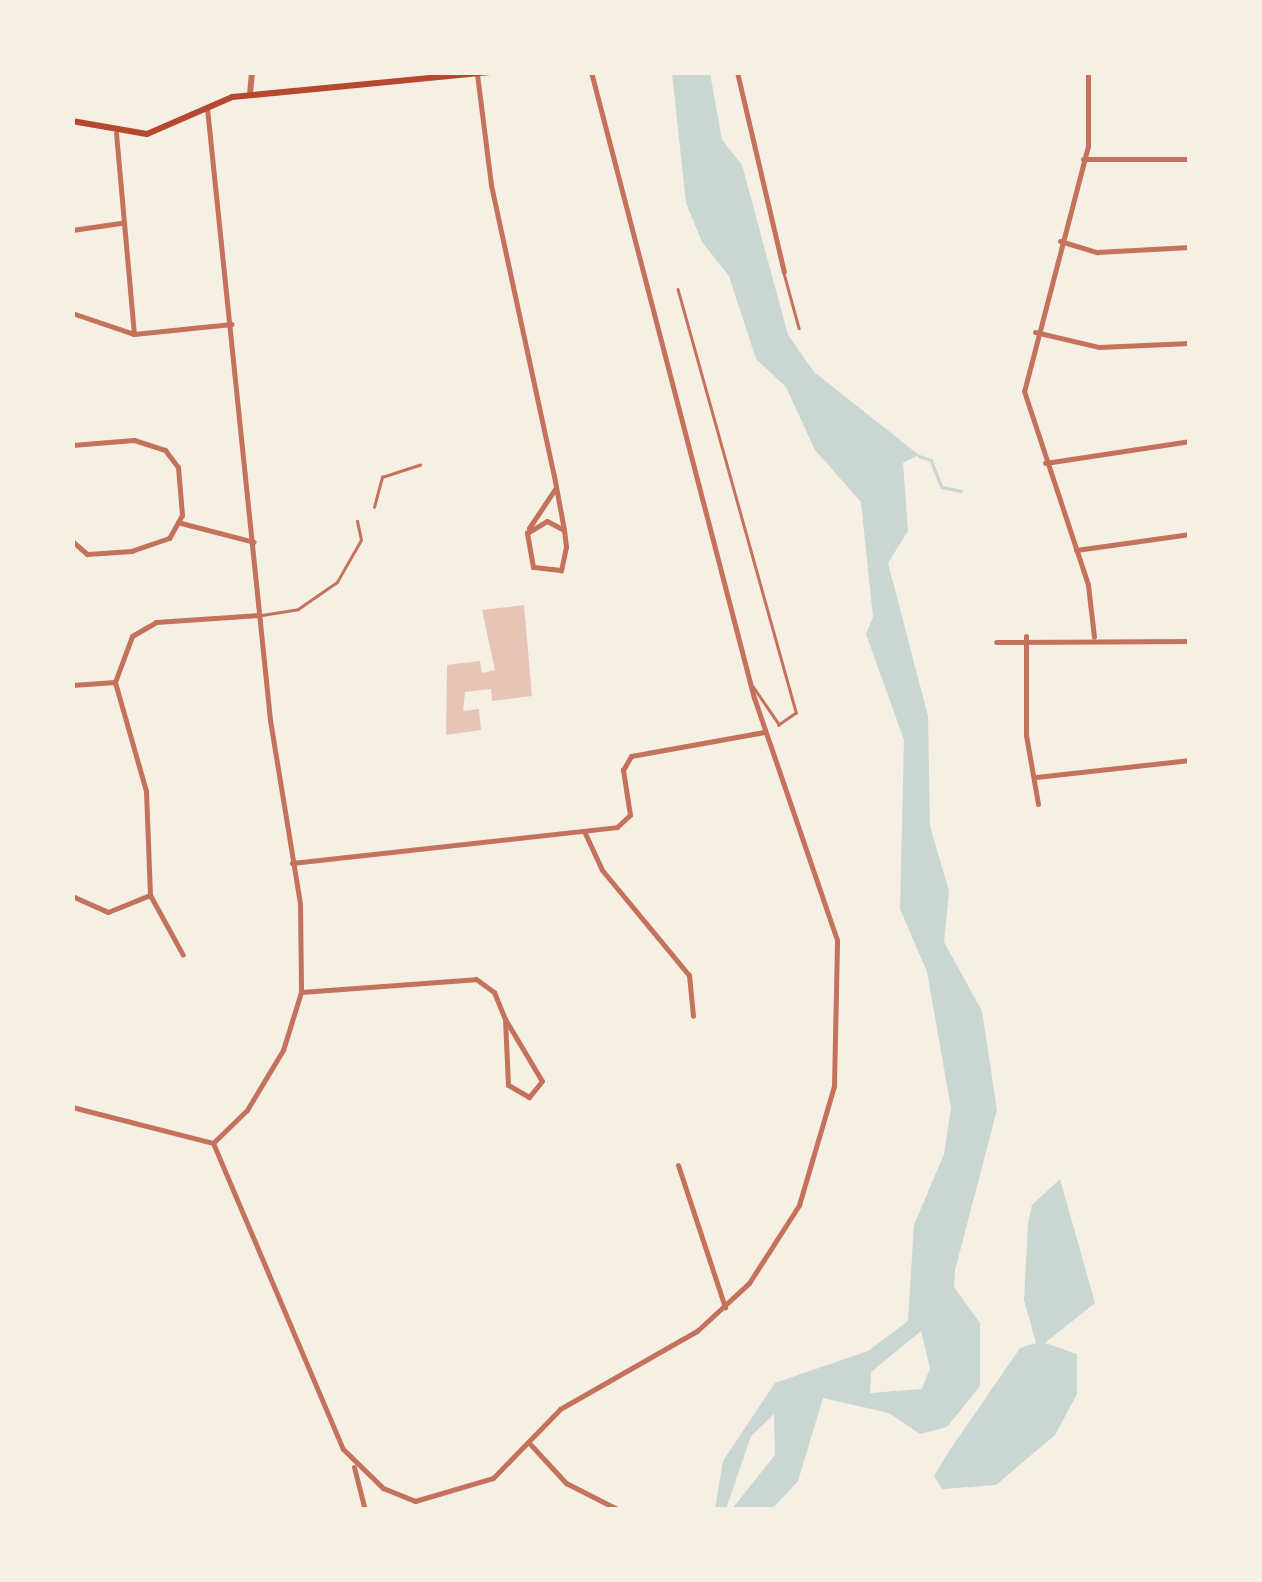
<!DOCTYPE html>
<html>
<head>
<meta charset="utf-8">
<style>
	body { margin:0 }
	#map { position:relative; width:1262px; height:1582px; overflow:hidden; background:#f6efe4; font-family:"Sofia Sans Condensed",sans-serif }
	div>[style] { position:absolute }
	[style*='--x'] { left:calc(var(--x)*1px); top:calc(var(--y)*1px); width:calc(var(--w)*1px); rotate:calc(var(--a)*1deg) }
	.water>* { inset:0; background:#c9d6d2 }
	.stream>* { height:2.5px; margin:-1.25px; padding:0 1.25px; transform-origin:1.25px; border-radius:1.25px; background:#c9d6d2 }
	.building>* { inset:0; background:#e6c5b7 }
	.service>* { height:2.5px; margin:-1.25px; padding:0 1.25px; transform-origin:1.25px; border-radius:1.25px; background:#c5725c }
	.minor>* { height:5px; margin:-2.5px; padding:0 2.5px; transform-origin:2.5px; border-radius:2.5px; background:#c5725c }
	.tertiary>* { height:6px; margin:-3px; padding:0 3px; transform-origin:3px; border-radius:3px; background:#c5725c }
	.secondary>* { height:6px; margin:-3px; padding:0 3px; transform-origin:3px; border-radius:3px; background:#b5482f }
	span { translate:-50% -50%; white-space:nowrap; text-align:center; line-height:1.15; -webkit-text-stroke:10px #f6efe4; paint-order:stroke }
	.frame { position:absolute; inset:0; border:75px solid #f6efe4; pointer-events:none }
</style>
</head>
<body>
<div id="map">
	<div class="water">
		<i style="clip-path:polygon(evenodd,672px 73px,710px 73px,722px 140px,742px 165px,788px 335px,814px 372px,919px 455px,903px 463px,908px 531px,888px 563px,928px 716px,930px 826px,949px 891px,944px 942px,982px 1011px,997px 1110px,955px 1270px,954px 1287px,980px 1323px,980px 1386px,947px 1427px,920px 1434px,889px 1413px,823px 1398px,798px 1481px,772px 1509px,732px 1509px,775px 1455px,774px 1414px,751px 1436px,726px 1509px,715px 1509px,723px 1461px,775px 1383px,868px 1351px,908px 1321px,914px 1225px,944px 1154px,951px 1108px,927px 972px,900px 909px,904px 740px,866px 634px,873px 617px,861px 502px,815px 450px,786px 387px,756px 359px,729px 276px,702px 242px,686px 203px,672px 73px,921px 1331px,930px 1368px,922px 1389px,870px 1393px,871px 1372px,921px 1331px)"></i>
		<i style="clip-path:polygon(1060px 1179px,1095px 1303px,1045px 1343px,1077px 1354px,1077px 1394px,1055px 1435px,996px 1485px,942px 1489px,934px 1476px,947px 1454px,1020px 1348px,1036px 1343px,1024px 1300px,1028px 1223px,1032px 1205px)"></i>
	</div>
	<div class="stream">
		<i style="--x:919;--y:456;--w:13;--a:18"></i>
		<i style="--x:931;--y:460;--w:29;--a:68"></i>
		<i style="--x:942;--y:487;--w:19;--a:12"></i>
	</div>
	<div class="building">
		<i style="clip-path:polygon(524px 605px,532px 696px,492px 701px,491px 689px,465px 692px,463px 711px,479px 709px,481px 730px,446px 735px,447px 665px,480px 661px,482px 673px,495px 670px,482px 610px)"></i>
	</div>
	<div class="service">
		<i style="--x:784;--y:273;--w:57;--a:74.7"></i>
		<i style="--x:678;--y:289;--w:440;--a:74.4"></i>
		<i style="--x:796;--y:713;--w:21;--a:145"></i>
		<i style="--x:779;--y:725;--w:46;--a:-124.4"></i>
		<i style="--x:374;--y:507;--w:31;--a:-75"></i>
		<i style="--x:382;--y:477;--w:40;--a:-18"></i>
		<i style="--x:262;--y:615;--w:36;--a:-9"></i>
		<i style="--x:298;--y:609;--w:47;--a:-34.7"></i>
		<i style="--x:337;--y:582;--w:48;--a:-60.3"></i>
		<i style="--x:361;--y:540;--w:19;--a:-102"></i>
	</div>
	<div class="minor">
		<i style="--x:737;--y:72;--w:205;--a:76.8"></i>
		<i style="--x:1088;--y:72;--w:74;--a:90"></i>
		<i style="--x:1088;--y:146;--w:253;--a:104.6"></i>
		<i style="--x:1024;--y:391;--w:204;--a:71.7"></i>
		<i style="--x:1088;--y:585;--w:52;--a:83.4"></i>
		<i style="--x:477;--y:74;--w:112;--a:82.8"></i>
		<i style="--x:491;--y:185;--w:298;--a:77.8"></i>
		<i style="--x:554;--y:476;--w:55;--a:79.5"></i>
		<i style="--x:564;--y:530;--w:17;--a:83"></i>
		<i style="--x:566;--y:547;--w:24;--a:102"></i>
		<i style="--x:561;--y:570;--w:28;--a:-174"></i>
		<i style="--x:533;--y:567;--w:35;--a:-100"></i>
		<i style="--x:527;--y:533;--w:23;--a:-31"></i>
		<i style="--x:547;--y:521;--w:19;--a:28"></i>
		<i style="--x:207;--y:108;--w:615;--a:84.12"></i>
		<i style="--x:270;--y:720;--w:186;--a:80.7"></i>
		<i style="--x:300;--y:904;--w:88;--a:89.3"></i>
		<i style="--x:301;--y:992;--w:61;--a:107.2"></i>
		<i style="--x:283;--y:1050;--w:70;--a:121"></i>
		<i style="--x:247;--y:1110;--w:47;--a:135.9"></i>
		<i style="--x:116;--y:133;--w:202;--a:84.9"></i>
		<i style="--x:1083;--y:159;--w:107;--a:0"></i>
		<i style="--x:72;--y:230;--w:49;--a:-8.1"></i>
		<i style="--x:1060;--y:241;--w:39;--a:17"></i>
		<i style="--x:1097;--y:252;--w:93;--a:-3.1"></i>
		<i style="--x:72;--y:313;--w:65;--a:18.7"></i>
		<i style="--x:134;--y:334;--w:98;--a:-5.9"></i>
		<i style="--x:1035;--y:332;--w:66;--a:13.2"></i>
		<i style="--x:1099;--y:347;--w:91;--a:-2.5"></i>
		<i style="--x:72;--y:445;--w:62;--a:-4.6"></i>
		<i style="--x:134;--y:440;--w:33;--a:18"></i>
		<i style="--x:165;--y:450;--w:21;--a:53"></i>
		<i style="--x:178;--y:467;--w:48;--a:85.2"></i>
		<i style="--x:182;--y:515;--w:26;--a:119"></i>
		<i style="--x:169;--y:538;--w:39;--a:161"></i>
		<i style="--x:132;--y:551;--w:45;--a:176.2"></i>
		<i style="--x:87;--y:554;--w:20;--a:-139"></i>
		<i style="--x:1045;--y:463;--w:147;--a:-8.6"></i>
		<i style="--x:181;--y:523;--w:75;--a:14.6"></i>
		<i style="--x:529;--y:528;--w:47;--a:-56.3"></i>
		<i style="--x:1076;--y:550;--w:115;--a:-8"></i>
		<i style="--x:1026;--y:636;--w:99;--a:90"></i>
		<i style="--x:1026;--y:735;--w:70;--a:80.1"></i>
		<i style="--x:996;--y:642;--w:194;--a:-0.3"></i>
		<i style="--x:72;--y:685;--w:43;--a:-4"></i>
		<i style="--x:1036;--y:777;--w:155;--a:-6.3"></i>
		<i style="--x:584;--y:831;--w:43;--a:65.2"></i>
		<i style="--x:602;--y:870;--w:136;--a:50.4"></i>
		<i style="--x:689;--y:975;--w:41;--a:84.4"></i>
		<i style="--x:292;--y:863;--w:327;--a:-6.3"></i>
		<i style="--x:617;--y:827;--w:18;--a:-43"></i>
		<i style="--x:630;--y:815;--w:46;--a:-98.8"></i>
		<i style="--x:623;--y:770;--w:16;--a:-60"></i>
		<i style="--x:631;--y:756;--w:136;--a:-10.2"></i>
		<i style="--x:150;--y:895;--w:68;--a:61.2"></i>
		<i style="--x:72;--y:896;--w:39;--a:24"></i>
		<i style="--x:108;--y:912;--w:45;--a:-22"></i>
		<i style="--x:150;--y:895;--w:104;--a:-92.2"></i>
		<i style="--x:146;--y:791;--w:113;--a:-105.9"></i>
		<i style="--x:115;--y:682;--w:49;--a:-69.7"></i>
		<i style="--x:132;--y:636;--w:28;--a:-30"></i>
		<i style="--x:156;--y:622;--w:104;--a:-3.9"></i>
		<i style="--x:301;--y:992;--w:175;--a:-4.2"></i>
		<i style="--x:476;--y:979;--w:22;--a:36"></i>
		<i style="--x:494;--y:992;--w:29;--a:68"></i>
		<i style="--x:505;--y:1019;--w:72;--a:59.2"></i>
		<i style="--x:542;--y:1081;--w:21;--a:129"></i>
		<i style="--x:529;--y:1097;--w:24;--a:-150"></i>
		<i style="--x:508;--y:1085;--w:66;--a:-92.6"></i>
		<i style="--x:72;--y:1107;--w:146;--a:14.3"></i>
		<i style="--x:213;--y:1143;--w:332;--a:67"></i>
		<i style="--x:343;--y:1449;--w:56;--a:44.3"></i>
		<i style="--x:383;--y:1488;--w:35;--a:22"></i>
		<i style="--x:415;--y:1501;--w:81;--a:-16.4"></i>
		<i style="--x:493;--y:1478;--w:96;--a:-45.8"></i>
		<i style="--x:560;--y:1409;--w:158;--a:-29.7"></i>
		<i style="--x:697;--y:1331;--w:71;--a:-42.7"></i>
		<i style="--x:749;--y:1283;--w:93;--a:-57.3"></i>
		<i style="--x:799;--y:1205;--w:124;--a:-73.6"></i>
		<i style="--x:834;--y:1086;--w:146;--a:-88.8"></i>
		<i style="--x:837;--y:940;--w:256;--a:-108.9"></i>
		<i style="--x:754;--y:698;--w:647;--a:-104.59"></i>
		<i style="--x:678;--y:1165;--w:150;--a:71.7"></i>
		<i style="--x:531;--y:1445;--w:52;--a:47.4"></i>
		<i style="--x:566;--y:1483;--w:59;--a:27"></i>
		<i style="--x:354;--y:1467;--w:44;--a:75.7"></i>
	</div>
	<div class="tertiary">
		<i style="--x:250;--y:95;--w:23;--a:-85"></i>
	</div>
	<div class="secondary">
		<i style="--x:72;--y:121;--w:76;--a:9.8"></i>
		<i style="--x:147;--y:134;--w:93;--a:-23.5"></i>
		<i style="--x:232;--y:97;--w:262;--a:-5.5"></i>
	</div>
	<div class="frame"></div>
</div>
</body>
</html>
